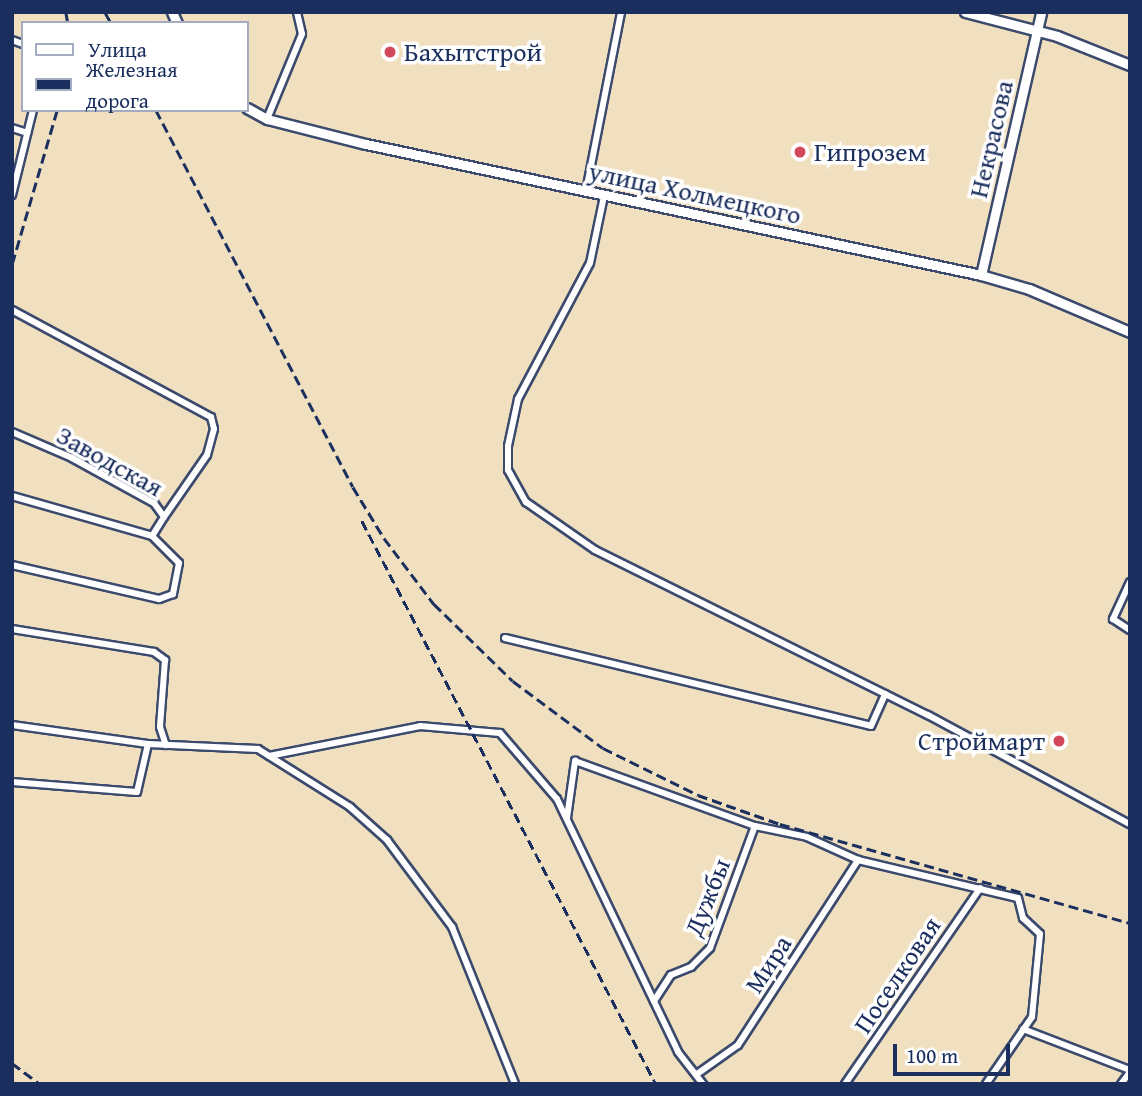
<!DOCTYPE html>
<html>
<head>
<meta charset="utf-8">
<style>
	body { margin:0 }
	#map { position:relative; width:1142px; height:1096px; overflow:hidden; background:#f0e0c0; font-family:"Gentium Book Plus",serif }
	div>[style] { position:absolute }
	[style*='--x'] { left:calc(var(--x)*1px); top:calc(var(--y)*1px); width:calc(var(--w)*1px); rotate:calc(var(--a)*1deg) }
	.roads { filter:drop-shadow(2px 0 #3b4a6d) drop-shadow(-2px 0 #3b4a6d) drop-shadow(0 2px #3b4a6d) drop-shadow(0 -2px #3b4a6d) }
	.street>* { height:6px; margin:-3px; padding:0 3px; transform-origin:3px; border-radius:3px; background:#fff }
	.secondary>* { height:9px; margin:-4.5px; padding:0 4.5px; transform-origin:4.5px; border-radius:4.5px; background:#fff }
	.rail>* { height:2.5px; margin-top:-1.25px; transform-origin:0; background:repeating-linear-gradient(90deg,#1b2f5e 0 10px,transparent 0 15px) }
	.dots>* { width:19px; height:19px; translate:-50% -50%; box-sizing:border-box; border:4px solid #fff; border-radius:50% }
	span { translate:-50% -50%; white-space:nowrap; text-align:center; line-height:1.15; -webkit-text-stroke:7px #fff; paint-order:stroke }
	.poi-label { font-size:26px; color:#1b2f5e }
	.left { translate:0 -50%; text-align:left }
	.right { translate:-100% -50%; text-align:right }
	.street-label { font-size:26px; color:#1b2f5e }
	.frame { position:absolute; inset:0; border:14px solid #1b2f5e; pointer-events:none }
	.legend { position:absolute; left:21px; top:21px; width:228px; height:91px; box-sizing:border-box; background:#fff; border:2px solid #a4acbf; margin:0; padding:9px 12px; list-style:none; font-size:21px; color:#1b2f5e }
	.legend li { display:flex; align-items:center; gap:14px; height:35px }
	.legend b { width:35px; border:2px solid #a4acbf }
	.scale { position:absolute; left:893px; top:1044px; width:117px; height:32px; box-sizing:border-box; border:4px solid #1b2f5e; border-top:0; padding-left:9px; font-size:21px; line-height:24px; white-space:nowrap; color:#1b2f5e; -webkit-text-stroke:5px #fff; paint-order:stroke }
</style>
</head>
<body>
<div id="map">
	<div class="roads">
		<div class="street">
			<i style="--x:12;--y:40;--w:12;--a:20"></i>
			<i style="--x:267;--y:119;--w:92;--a:-67.6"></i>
			<i style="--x:302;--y:34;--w:23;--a:-103"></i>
			<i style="--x:12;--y:128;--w:16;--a:18"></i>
			<i style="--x:586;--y:191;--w:182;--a:-78.9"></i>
			<i style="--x:12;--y:195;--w:88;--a:-76.1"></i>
			<i style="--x:604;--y:196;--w:68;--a:101.8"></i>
			<i style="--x:590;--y:263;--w:154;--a:117.9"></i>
			<i style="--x:518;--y:399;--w:48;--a:102"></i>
			<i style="--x:508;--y:446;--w:24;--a:90"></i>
			<i style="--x:508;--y:470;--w:37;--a:61"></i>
			<i style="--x:526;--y:502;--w:84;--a:34.8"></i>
			<i style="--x:595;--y:550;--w:372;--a:26.4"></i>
			<i style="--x:928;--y:715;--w:230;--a:28.4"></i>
			<i style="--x:12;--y:310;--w:226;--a:28.3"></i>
			<i style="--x:211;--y:417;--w:12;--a:76"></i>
			<i style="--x:214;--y:429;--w:27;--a:105"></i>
			<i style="--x:207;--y:455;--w:75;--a:124.7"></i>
			<i style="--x:12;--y:432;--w:65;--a:23.4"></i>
			<i style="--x:72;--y:458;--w:94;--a:28.8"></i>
			<i style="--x:154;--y:503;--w:17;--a:54"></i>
			<i style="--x:164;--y:517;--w:22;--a:122"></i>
			<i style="--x:12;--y:496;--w:146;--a:15.9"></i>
			<i style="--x:152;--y:536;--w:38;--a:45"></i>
			<i style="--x:179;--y:563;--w:32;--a:101"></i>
			<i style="--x:173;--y:594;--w:15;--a:160"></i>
			<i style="--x:159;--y:599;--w:151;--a:-167"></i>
			<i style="--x:1130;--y:582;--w:41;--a:114.7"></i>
			<i style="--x:1113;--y:619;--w:20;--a:33"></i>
			<i style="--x:12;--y:629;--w:144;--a:9.2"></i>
			<i style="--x:154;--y:652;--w:14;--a:36"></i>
			<i style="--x:165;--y:660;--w:67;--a:94.3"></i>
			<i style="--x:160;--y:727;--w:19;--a:72"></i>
			<i style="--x:505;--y:638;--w:376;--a:13.5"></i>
			<i style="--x:871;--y:726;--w:35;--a:-66"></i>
			<i style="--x:12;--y:725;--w:137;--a:8"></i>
			<i style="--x:148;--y:744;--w:110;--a:2.6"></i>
			<i style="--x:258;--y:749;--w:109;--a:32.2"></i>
			<i style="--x:350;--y:807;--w:50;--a:41.7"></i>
			<i style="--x:387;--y:840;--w:109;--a:53.2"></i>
			<i style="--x:452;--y:927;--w:169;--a:68.1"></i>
			<i style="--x:269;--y:756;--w:154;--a:-11.2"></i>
			<i style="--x:420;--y:726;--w:80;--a:5"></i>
			<i style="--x:500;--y:733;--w:87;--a:49.2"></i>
			<i style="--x:557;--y:799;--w:280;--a:64.4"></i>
			<i style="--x:678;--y:1052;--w:41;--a:52"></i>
			<i style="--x:12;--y:782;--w:125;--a:4.6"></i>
			<i style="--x:137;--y:792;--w:49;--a:-77.1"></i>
			<i style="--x:567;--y:818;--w:58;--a:-82"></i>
			<i style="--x:575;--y:761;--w:191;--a:19.9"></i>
			<i style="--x:755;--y:826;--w:53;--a:11.9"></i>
			<i style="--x:807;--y:837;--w:56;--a:24.3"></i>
			<i style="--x:858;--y:860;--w:164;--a:13.4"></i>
			<i style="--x:1018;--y:898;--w:21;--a:76"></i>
			<i style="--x:1023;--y:918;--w:23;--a:43"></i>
			<i style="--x:1040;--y:934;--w:83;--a:95.5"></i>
			<i style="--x:1032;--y:1017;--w:81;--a:124.5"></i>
			<i style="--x:654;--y:1001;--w:31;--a:-57"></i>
			<i style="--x:671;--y:975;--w:22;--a:-22"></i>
			<i style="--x:691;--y:967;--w:27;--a:-45"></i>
			<i style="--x:710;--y:948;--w:130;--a:-69.8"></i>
			<i style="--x:1023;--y:1029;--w:115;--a:21"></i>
			<i style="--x:697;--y:1074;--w:50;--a:-35.3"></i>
			<i style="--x:738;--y:1045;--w:221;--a:-57"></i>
			<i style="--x:845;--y:1084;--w:238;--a:-55.4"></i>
			<i style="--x:1121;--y:1084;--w:15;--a:-53"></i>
		</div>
		<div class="secondary">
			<i style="--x:172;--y:12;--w:12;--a:66"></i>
			<i style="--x:965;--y:12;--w:95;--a:14.6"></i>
			<i style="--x:1057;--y:36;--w:79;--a:21.7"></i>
			<i style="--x:247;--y:108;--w:23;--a:29"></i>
			<i style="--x:267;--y:119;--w:102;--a:14.2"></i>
			<i style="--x:366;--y:144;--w:629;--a:12.02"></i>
			<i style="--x:981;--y:275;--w:50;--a:16.3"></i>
			<i style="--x:1029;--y:289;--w:110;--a:23.1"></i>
			<i style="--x:981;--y:275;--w:270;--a:-77.1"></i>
		</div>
	</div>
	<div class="rail">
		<i style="--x:66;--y:12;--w:11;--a:80"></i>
		<i style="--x:105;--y:12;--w:13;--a:61"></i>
		<i style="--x:156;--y:110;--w:425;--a:62.4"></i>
		<i style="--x:353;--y:487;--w:60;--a:58.7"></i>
		<i style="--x:384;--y:538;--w:83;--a:52.9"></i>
		<i style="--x:434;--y:604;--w:110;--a:44.3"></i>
		<i style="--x:513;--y:681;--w:112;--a:36.7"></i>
		<i style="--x:603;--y:748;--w:106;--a:26.3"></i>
		<i style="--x:698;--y:795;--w:87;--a:19.5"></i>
		<i style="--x:780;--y:824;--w:364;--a:15.8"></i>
		<i style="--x:12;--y:264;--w:160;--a:-73.7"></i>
		<i style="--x:362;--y:521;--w:635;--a:62.43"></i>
		<i style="--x:12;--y:1063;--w:35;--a:37"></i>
	</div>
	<div class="dots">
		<i style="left:390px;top:52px;background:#d1495b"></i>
		<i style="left:800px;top:152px;background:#d1495b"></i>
		<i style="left:1059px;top:741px;background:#d1495b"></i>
	</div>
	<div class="poi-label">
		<span class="left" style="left:404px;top:52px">Бахытстрой</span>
		<span class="left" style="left:814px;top:152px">Гипрозем</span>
		<span class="right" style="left:1045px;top:741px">Строймарт</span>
	</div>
	<div class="street-label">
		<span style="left:991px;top:139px;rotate:-77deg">Некрасова</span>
		<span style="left:695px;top:193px;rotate:12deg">улица Холмецкого</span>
		<span style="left:110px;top:461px;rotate:29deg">Заводская</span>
		<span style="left:707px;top:897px;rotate:-68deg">Дужбы</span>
		<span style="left:768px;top:964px;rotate:-57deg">Мира</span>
		<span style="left:897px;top:975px;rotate:-56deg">Поселковая</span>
	</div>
	<div class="frame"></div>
	<ul class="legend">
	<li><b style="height:9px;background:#fff"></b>Улица</li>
	<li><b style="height:9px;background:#1b2f5e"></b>Железная дорога</li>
	</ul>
	<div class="scale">100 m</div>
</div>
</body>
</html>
